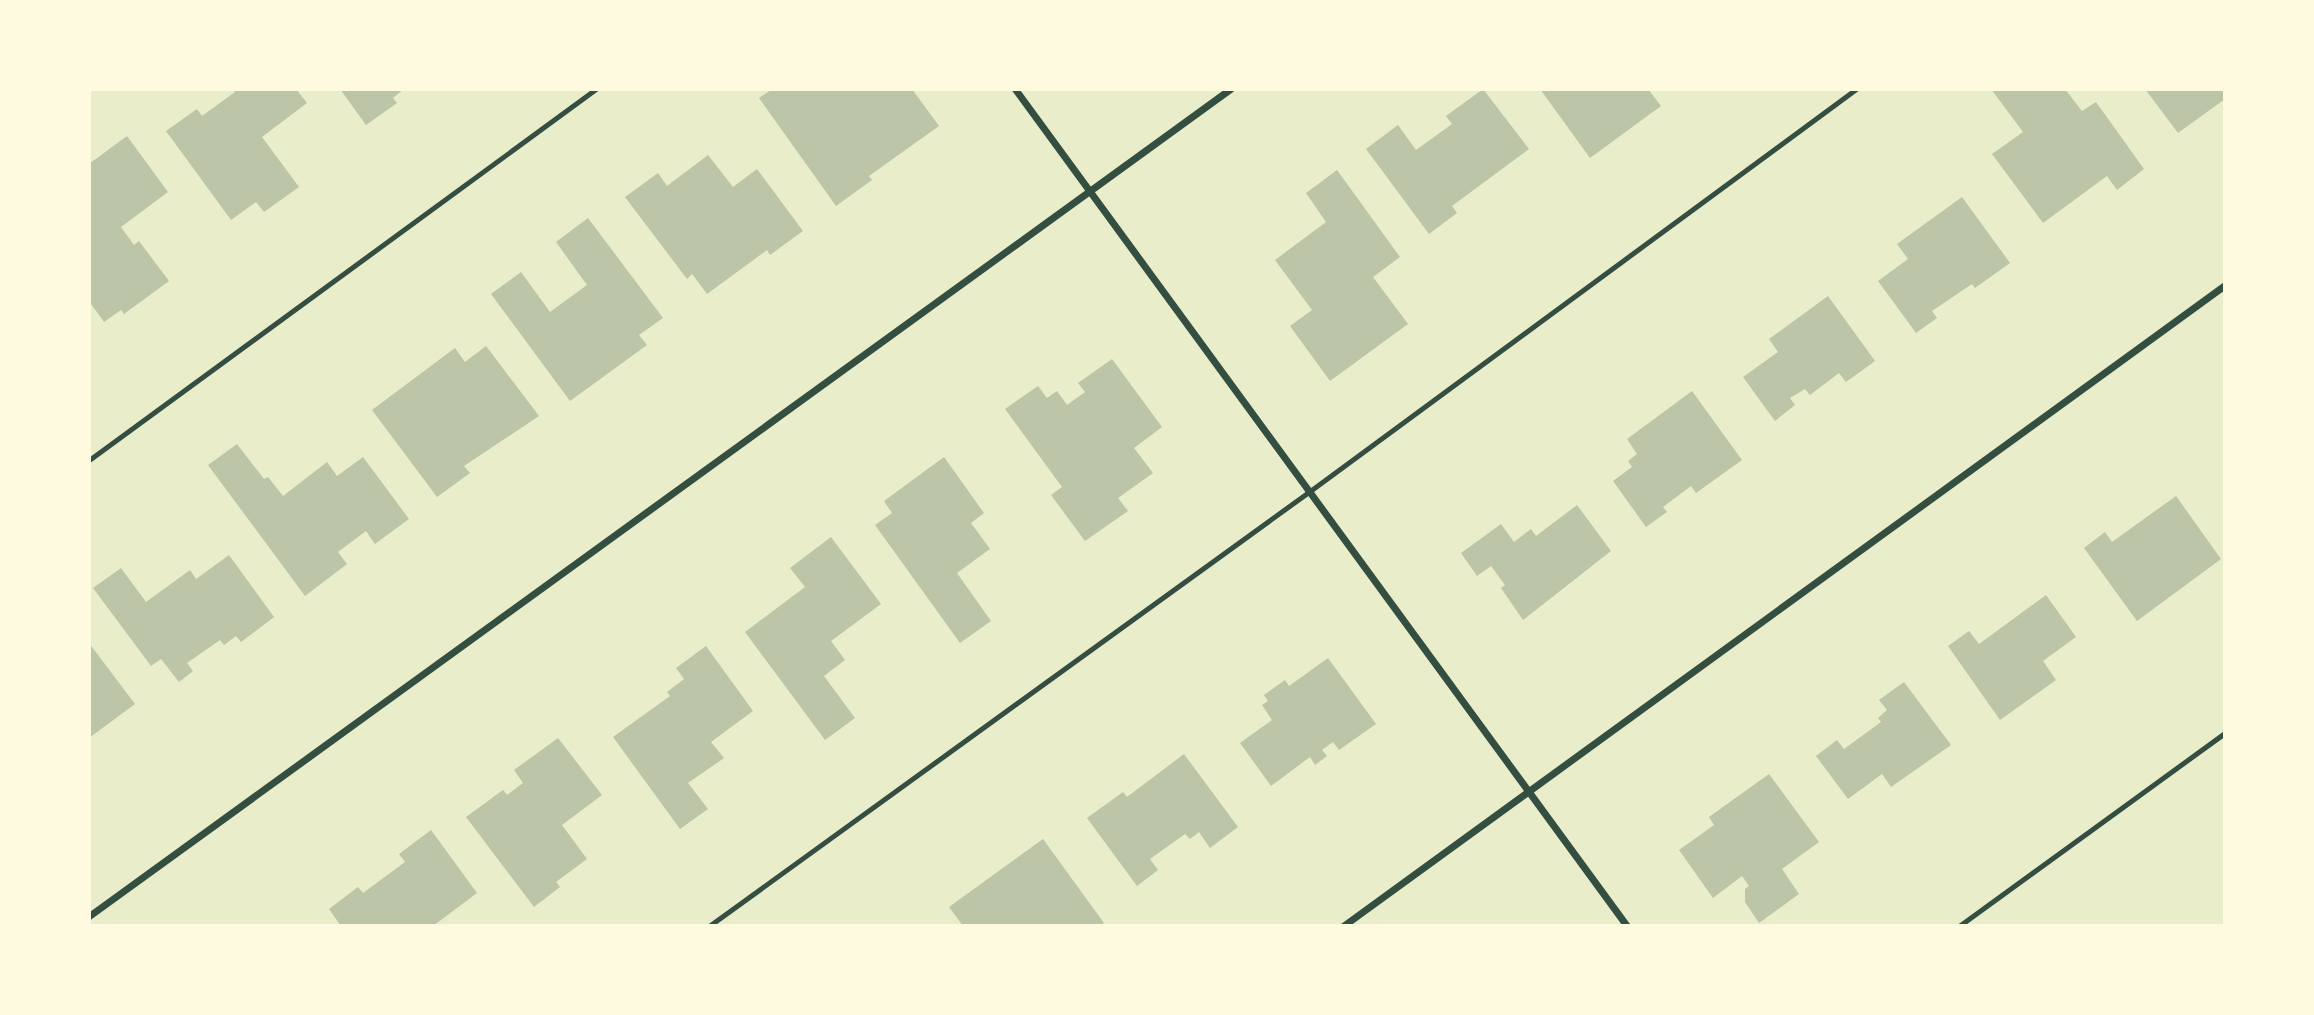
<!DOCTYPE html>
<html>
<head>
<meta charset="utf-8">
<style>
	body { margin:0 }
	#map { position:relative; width:2314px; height:1015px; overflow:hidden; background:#e9edc9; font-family:"Sofia Sans Condensed",sans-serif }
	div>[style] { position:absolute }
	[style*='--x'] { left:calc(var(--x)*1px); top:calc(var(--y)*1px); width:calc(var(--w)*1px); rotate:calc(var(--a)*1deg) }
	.building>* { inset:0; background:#bcc5a7 }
	.service>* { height:5px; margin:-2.5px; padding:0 2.5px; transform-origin:2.5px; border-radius:2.5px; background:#344e41 }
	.minor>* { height:7px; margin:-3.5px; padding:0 3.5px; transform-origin:3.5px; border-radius:3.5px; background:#344e41 }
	span { translate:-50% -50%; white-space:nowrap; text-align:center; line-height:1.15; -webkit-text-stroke:7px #fefae0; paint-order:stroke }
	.frame { position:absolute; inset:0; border:91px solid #fefae0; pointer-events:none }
</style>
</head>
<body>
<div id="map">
	<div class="building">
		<i style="clip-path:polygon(233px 89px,296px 89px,307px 103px,262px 137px,299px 187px,264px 212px,256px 202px,231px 220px,166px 131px,197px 109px,202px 116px,235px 92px)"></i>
		<i style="clip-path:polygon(340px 89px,404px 89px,393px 98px,397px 103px,366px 125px)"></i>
		<i style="clip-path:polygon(772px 89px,912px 89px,939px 126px,869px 176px,872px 180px,836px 206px,759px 98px)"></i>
		<i style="clip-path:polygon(1483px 89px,1529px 149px,1452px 206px,1457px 213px,1429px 234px,1366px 149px,1398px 125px,1416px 150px,1452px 124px,1446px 116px)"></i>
		<i style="clip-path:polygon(1540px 89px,1648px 89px,1661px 106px,1590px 158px)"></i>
		<i style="clip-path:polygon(1991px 89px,2065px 89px,2082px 111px,2096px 102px,2144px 169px,2117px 190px,2107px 176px,2043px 223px,1992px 154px,2023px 132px)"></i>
		<i style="clip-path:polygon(2145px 89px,2225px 89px,2225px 99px,2178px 133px)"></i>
		<i style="clip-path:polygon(127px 136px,168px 192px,121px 227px,134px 245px,139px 241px,169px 281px,124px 314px,121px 310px,104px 322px,89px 301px,89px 164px)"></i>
		<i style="clip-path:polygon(708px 155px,733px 187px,757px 169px,803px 231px,770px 255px,767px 250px,707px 294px,692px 274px,687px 279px,625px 197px,658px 173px,667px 186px)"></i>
		<i style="clip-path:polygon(1337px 170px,1400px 257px,1373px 277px,1408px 324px,1330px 381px,1290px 326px,1312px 310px,1275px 260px,1326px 222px,1306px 193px)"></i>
		<i style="clip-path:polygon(1962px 197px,2010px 263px,1975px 288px,1972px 284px,1932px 311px,1937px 318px,1916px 333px,1878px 281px,1908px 259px,1897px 244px)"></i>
		<i style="clip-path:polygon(588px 218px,663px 318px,639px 335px,647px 345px,570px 401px,491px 294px,521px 272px,550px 312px,587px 285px,556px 242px)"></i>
		<i style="clip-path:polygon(1828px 296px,1875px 361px,1846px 382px,1839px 373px,1810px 395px,1805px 389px,1790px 398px,1795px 405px,1775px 421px,1743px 377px,1778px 352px,1769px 339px)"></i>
		<i style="clip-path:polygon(486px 346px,539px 416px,464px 466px,470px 473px,437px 497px,372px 410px,455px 348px,465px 362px)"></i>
		<i style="clip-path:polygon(1112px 359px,1162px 427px,1134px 448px,1153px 473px,1118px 498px,1128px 511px,1085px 541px,1051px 495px,1062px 487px,1005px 409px,1038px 386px,1047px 398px,1057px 391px,1067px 405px,1085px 392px,1078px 383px)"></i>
		<i style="clip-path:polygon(1692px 391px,1742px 460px,1696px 493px,1691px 486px,1663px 507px,1667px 512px,1646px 527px,1613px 481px,1632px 467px,1628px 461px,1637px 454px,1627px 439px)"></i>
		<i style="clip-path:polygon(237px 444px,264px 479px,268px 477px,283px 496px,327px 462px,337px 476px,363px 457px,409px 519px,375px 544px,366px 531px,338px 552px,347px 564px,305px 596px,208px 465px)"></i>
		<i style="clip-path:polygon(944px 457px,984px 513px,971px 523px,990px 549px,957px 573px,991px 621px,960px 643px,875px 525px,892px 513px,884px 501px)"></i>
		<i style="clip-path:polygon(2176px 496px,2221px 559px,2137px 621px,2084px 548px,2105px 532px,2112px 542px)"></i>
		<i style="clip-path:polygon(1577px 505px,1611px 551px,1523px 620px,1501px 588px,1505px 585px,1491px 566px,1477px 576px,1461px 553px,1501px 524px,1514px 542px,1531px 529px,1536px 536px)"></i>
		<i style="clip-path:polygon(831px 537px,881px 604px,831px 641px,845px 660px,824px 676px,855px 718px,825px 740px,745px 632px,805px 587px,790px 568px)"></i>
		<i style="clip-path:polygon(229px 555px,274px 617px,241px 642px,236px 636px,224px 645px,220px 640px,187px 663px,193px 671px,179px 682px,161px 659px,151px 666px,93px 588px,121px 568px,146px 602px,190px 570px,196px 579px)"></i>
		<i style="clip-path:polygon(2046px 595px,2076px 637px,2043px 661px,2056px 680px,2000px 720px,1948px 646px,1969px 631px,1979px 644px)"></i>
		<i style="clip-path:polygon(89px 643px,135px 704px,89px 738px)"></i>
		<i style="clip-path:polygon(706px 646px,753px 711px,711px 742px,724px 758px,688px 783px,708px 809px,680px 829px,613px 737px,670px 696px,667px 692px,684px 679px,676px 668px)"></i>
		<i style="clip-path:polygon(1328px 658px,1376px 724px,1339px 750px,1333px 742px,1322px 750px,1327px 756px,1315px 765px,1310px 757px,1271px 786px,1240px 743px,1272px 720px,1262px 705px,1268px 701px,1264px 695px,1285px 680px,1289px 686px)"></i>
		<i style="clip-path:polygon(1904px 682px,1951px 745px,1891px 787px,1882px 774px,1848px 799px,1816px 756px,1837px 740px,1844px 749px,1881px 722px,1878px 718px,1887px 710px,1879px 700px)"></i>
		<i style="clip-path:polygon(558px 738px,602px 795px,562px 825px,587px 859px,556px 882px,560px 887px,534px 907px,466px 817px,503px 790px,507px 795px,523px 783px,514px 770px)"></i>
		<i style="clip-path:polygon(1184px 754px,1238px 827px,1210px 848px,1199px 832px,1190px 839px,1185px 834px,1150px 859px,1158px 870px,1137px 886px,1087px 818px,1123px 792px,1127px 797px)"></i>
		<i style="clip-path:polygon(1769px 774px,1819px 842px,1782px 869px,1799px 894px,1759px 923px,1745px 902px,1745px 889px,1749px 886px,1742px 876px,1713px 898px,1679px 850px,1714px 825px,1709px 817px)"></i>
		<i style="clip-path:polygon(431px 830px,477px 893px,433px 926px,341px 926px,329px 909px,358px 887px,363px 893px,405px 862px,399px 854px)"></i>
		<i style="clip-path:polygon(1043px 839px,1104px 923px,1100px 926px,963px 926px,949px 907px)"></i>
	</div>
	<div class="service">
		<i style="--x:89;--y:460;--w:628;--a:-36.2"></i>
		<i style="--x:709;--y:926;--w:742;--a:-35.9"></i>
		<i style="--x:1310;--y:491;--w:678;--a:-36.36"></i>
		<i style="--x:1959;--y:926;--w:329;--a:-36"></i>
	</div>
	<div class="minor">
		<i style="--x:1015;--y:89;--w:1037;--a:53.83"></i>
		<i style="--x:89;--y:916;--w:1409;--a:-35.93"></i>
		<i style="--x:1343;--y:926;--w:1090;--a:-36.01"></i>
	</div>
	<div class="frame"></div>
</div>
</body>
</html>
